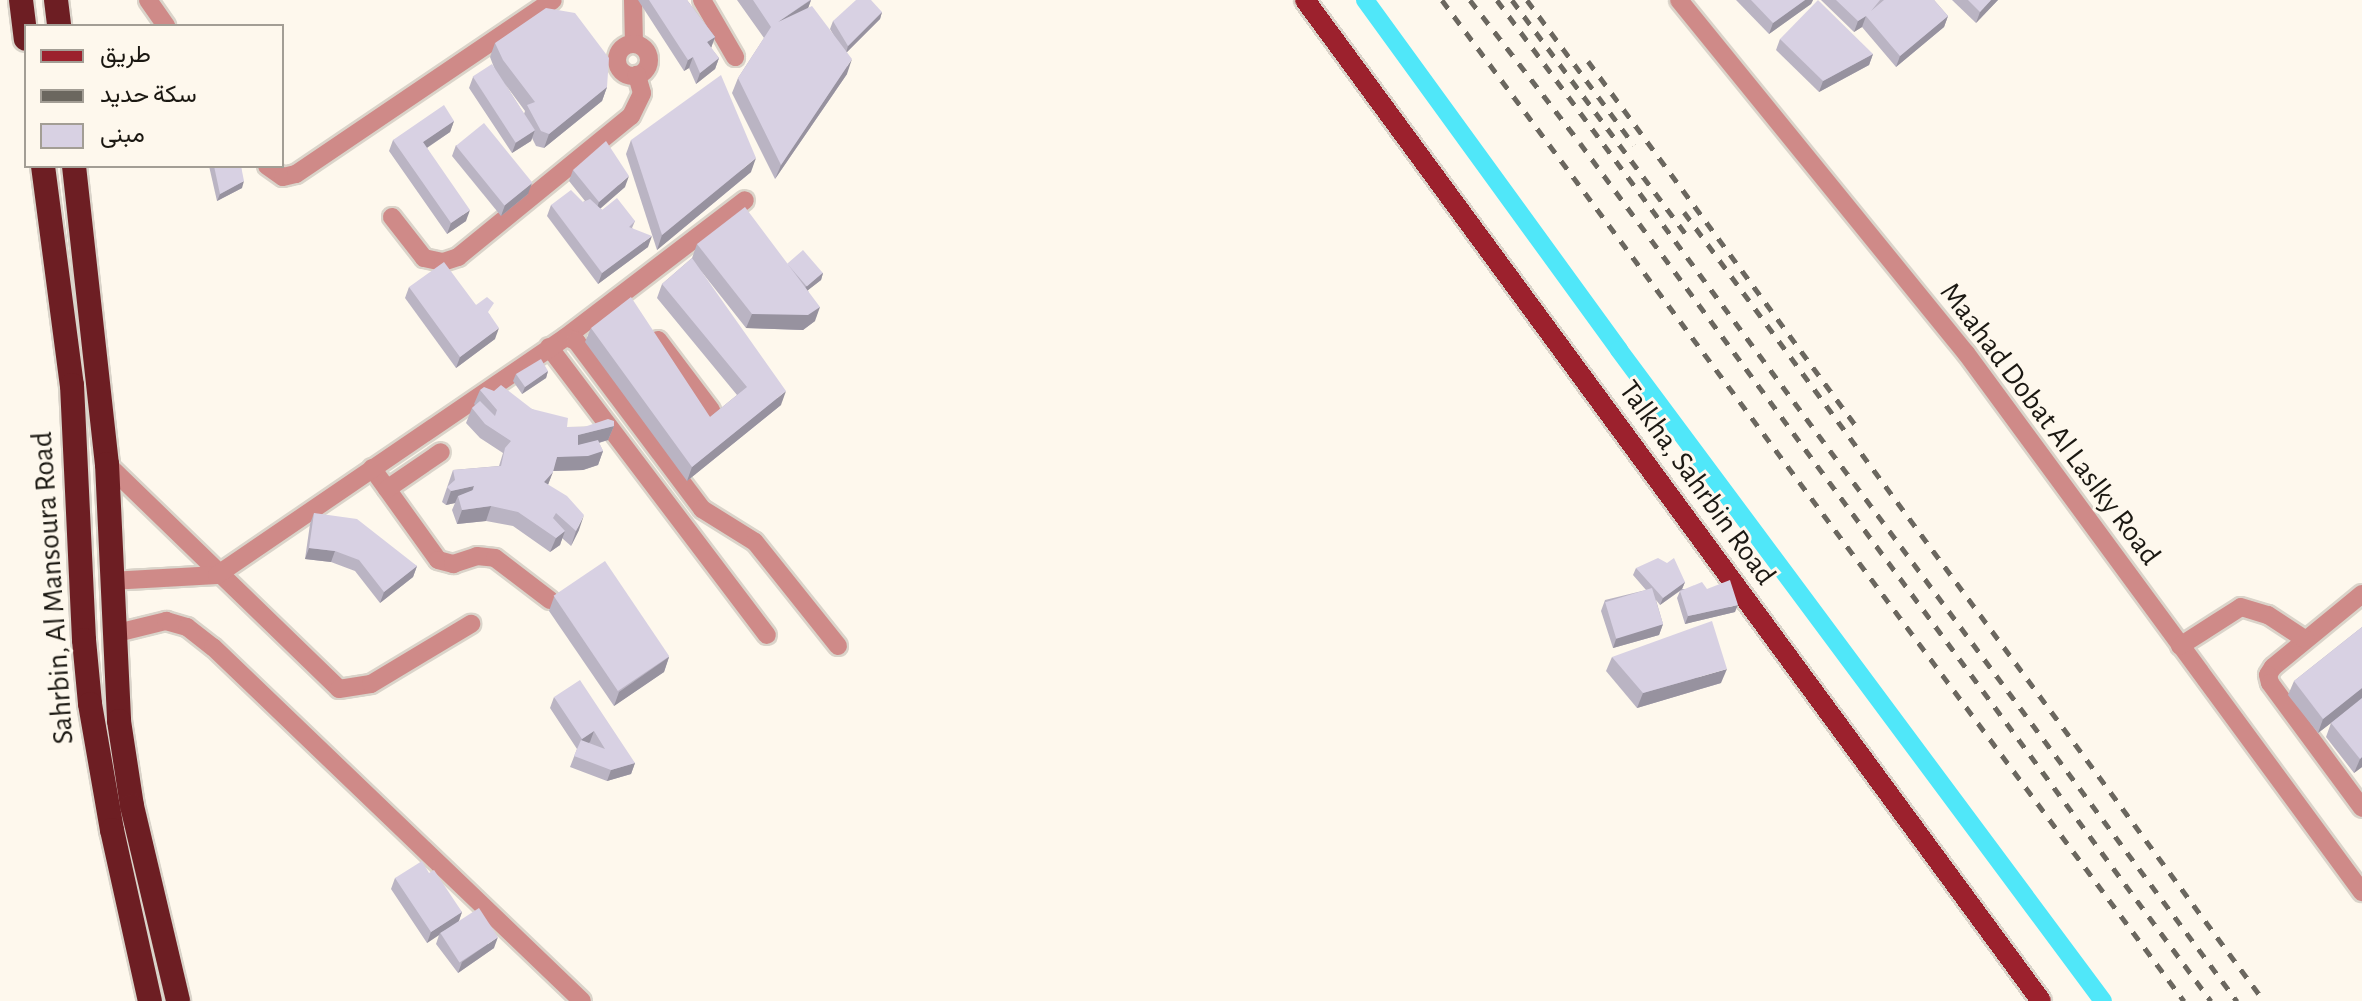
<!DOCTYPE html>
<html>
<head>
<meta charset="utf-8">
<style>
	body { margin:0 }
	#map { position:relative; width:2362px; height:1001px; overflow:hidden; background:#fef8ed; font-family:"Alegreya Sans",Vazirmatn,sans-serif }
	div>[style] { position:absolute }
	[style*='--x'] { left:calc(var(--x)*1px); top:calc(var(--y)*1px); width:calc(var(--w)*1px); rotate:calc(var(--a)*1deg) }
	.canal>* { height:18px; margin:-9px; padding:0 9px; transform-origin:9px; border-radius:9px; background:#50e7f9 }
	.roads { filter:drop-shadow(2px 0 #dad4ca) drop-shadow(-2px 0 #dad4ca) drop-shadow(0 2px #dad4ca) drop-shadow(0 -2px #dad4ca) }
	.minor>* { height:18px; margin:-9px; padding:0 9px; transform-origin:9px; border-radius:9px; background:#cf8a88 }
	.minor>.ring { margin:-9px; padding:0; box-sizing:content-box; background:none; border:18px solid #cf8a88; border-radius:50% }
	.major>* { height:20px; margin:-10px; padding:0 10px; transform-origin:10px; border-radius:10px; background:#9c212d }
	.highway>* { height:24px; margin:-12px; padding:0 12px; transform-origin:12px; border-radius:12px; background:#6d1e23 }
	.rail>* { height:5px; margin-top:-2.5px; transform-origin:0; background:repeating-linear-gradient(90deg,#6b675f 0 10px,transparent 0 20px) }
	.wall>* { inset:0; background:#bab4c3 }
	.shaded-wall>* { inset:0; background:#97929f }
	.building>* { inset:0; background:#d8d1e3; transform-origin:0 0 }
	span { translate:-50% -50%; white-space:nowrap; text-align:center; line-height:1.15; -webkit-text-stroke:6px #fef8ed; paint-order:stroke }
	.street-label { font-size:30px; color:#1b1812 }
	.legend { position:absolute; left:24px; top:24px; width:260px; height:144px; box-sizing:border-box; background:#fef8ed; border:2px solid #a39e95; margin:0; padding:10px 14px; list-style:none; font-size:24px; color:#1b1812 }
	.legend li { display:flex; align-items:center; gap:16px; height:40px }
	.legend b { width:40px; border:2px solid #a39e95 }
</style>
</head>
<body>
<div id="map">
	<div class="canal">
		<i style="--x:1365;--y:0;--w:432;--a:54"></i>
		<i style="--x:1619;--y:350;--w:811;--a:53.37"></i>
	</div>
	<div class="roads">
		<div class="minor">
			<i style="--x:148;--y:0;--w:32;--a:55"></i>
			<i style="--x:633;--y:0;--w:44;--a:88.7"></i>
			<i style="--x:702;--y:0;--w:66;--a:59.9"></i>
			<i style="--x:1679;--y:0;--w:455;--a:50.9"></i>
			<i style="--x:1966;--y:353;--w:669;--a:53.7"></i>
			<i class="ring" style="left:617px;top:44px;width:14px;height:14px"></i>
			<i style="--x:267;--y:166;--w:19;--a:35"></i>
			<i style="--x:283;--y:177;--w:13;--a:-13"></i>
			<i style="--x:296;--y:174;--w:310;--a:-34.1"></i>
			<i style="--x:392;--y:217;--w:52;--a:52"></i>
			<i style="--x:424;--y:258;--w:19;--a:12"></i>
			<i style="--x:443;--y:262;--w:16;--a:-18"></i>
			<i style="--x:458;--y:257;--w:223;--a:-39.2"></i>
			<i style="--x:631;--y:116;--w:25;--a:-64"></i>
			<i style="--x:642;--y:93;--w:19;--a:-106"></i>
			<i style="--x:566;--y:337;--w:225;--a:-37.4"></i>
			<i style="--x:658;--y:340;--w:88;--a:52.9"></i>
			<i style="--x:549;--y:347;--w:361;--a:52.9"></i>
			<i style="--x:107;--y:464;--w:323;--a:44.1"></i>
			<i style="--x:339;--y:689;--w:32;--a:-9"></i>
			<i style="--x:371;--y:684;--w:117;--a:-31"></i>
			<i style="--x:372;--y:468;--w:113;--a:54.3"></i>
			<i style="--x:438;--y:560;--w:16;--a:15"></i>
			<i style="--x:453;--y:564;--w:25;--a:-18"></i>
			<i style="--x:477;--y:556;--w:18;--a:6"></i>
			<i style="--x:495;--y:558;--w:69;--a:37.4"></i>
			<i style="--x:387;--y:489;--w:65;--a:-34.4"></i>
			<i style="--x:110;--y:581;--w:107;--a:-3.2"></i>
			<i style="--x:217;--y:575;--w:422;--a:-34.3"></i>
			<i style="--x:566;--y:337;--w:11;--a:22"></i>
			<i style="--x:576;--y:341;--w:210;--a:53.1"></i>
			<i style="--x:702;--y:509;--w:62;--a:31.9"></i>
			<i style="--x:755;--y:542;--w:133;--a:51.4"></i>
			<i style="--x:2362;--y:594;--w:115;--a:140.6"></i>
			<i style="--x:2273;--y:667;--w:9;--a:122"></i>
			<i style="--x:2268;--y:675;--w:8;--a:76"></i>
			<i style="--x:2270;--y:683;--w:155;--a:53.6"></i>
			<i style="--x:113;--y:634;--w:55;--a:-13.8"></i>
			<i style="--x:166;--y:621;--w:22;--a:16"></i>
			<i style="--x:187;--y:627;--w:33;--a:38"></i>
			<i style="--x:213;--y:647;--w:511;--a:43.81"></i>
			<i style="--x:2180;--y:646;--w:72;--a:-32.6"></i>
			<i style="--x:2241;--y:607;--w:28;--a:17"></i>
			<i style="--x:2268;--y:615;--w:45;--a:33.3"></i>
		</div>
		<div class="major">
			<i style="--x:1305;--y:0;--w:1242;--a:53.67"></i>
		</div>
		<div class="highway">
			<i style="--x:21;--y:0;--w:39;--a:83"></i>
			<i style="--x:56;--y:0;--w:26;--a:83"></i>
			<i style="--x:43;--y:166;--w:221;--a:82.5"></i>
			<i style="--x:72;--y:385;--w:255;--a:87.3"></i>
			<i style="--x:84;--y:640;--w:64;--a:84.6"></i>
			<i style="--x:90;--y:704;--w:128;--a:80.1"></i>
			<i style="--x:112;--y:830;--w:175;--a:77.5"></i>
			<i style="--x:74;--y:166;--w:300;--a:83.7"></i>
			<i style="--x:107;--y:464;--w:257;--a:87.3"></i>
			<i style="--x:119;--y:721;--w:86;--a:81.3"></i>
			<i style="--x:132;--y:806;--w:200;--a:76.7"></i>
		</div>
	</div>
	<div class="rail">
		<i style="--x:1442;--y:0;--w:1246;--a:53.45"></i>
		<i style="--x:1470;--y:0;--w:180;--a:52.4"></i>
		<i style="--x:1580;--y:143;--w:1065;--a:53.67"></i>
		<i style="--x:1497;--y:0;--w:1245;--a:53.53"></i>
		<i style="--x:1512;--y:0;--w:292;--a:53.4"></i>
		<i style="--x:1527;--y:0;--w:180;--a:53.6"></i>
		<i style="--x:1588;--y:61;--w:459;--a:53.7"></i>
		<i style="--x:1684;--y:212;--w:979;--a:53.68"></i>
	</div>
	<div class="wall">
		<i style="clip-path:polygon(638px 0,687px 0,715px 37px,711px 48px,719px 58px,715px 69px,696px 84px,689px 68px,684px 71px)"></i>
		<i style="clip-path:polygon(737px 0,811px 0,808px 8px,834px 36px,830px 29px,833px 21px,882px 12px,880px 19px,847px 52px,847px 74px,775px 179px,732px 93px,738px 78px,764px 38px)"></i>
		<i style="clip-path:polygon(1736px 0,1813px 0,1811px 4px,1769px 34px)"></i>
		<i style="clip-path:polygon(1821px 0,1934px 0,1948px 16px,1944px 27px,1896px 67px,1862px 27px,1854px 32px)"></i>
		<i style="clip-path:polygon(1952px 0,1998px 0,1976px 23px)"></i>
		<i style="clip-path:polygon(1780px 39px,1873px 54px,1869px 65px,1819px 92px,1776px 50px)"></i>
		<i style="clip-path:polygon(evenodd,495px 43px,607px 87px,602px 101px,544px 148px,536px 146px,532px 138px,531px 141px,512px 153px,469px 88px,473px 77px,495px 70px,490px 57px,495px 43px,505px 84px,525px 111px,524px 114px,505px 84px)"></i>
		<i style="clip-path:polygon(454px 121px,450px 132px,427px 148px,466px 221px,447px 234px,389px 151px,393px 140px)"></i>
		<i style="clip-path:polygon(631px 140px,751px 172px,657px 250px,626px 154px)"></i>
		<i style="clip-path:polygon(456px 145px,528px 194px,501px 216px,452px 156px)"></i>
		<i style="clip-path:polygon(209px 166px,241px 166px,242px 188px,217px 201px)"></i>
		<i style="clip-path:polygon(573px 170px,625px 187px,600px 209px,635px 221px,632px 228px,648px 247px,598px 284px,547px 216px,551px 205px,583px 202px,585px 201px,569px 181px)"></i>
		<i style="clip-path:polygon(697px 244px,823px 273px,821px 280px,808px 290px,815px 321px,803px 330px,746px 328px,701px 271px,781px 405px,687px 481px,585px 342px,591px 328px,710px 417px,737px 395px,657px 298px,662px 284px,692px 258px)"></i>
		<i style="clip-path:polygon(409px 287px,476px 305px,490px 315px,495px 339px,456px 368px,405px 298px)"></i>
		<i style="clip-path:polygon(548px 371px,546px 378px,522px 394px,513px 381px,516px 374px)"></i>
		<i style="clip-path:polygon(480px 390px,532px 409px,567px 427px,614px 426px,608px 440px,599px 443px,603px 451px,598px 465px,583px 470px,553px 471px,548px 485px,579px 530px,571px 546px,562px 538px,560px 545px,550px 552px,513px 526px,486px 521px,457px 524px,452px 510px,455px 503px,446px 505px,442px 502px,453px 470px,499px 466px,503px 453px,480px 438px,466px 423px,472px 408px,475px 405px,474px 404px)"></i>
		<i style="clip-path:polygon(314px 513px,417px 566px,413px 577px,380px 603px,355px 571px,331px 562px,305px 559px,310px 524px)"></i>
		<i style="clip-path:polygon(1636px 568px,1685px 582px,1682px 589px,1707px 589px,1735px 612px,1685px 624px,1677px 598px,1680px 591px,1660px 605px,1656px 600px,1663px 624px,1659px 635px,1613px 648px,1601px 611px,1605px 600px,1646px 590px,1633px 575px)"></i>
		<i style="clip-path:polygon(554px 597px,669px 657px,664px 672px,614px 706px,549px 611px)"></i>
		<i style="clip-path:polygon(2362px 627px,2362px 767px,2354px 773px,2326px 737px,2331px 723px,2318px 733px,2288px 695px,2294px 681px)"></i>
		<i style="clip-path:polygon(1612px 657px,1721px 683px,1637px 708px,1606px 671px)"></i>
		<i style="clip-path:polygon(554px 697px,635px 763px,631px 774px,607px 781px,570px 767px,577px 749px,550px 708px)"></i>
		<i style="clip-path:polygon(429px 873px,462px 912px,459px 921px,494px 948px,458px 973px,436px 944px,439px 935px,427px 943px,391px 889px,395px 878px)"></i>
	</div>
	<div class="shaded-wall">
		<i style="clip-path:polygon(811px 0,806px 14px,778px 22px)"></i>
		<i style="clip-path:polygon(1805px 0,1813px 0,1811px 4px,1769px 34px,1773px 23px)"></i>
		<i style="clip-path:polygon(1991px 0,1998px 0,1976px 23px,1980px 12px)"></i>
		<i style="clip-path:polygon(882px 12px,880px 19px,846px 53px,848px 46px)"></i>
		<i style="clip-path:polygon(1866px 16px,1862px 27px,1854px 32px,1858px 21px)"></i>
		<i style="clip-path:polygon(1948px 16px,1944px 27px,1896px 67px,1900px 56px)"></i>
		<i style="clip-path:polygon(715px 37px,711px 48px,707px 42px)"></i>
		<i style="clip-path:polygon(1873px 54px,1869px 65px,1819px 92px,1823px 81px)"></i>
		<i style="clip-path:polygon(693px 57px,689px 68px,684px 71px,688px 60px)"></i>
		<i style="clip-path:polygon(719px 58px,715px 69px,696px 84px,700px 73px)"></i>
		<i style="clip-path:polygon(852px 59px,847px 74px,775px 179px,781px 165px)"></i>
		<i style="clip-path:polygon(607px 87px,602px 101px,544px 148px,549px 134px)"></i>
		<i style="clip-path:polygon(454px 121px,450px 132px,419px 153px,423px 142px)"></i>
		<i style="clip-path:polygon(535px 130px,531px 141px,512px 153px,516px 142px)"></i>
		<i style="clip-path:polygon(756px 158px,751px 172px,657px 250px,662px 235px)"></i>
		<i style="clip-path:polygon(629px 176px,625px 187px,595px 213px,599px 202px)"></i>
		<i style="clip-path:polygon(244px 181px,242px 188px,217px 201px,220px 194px)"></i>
		<i style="clip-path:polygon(532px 183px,528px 194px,501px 216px,505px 205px)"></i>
		<i style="clip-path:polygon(470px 210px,466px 221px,447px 234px,451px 223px)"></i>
		<i style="clip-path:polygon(652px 236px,648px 247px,598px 284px,602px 273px)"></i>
		<i style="clip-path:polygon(823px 273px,821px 280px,803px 294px,806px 286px)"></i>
		<i style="clip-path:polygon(820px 307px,815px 321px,803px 330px,746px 328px,752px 314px)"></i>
		<i style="clip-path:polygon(499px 328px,495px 339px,456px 368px,460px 357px)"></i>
		<i style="clip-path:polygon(548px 371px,546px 378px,522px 394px,525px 387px)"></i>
		<i style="clip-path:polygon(786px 391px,781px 405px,687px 481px,692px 467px)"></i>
		<i style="clip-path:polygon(614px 426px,608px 440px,573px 450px,578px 435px)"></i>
		<i style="clip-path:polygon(603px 451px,598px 465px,583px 470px,552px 471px,557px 457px)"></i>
		<i style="clip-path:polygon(553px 472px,547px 487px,544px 482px)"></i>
		<i style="clip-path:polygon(474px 486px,468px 501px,458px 496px,455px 503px,446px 505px,451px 491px)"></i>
		<i style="clip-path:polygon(491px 506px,486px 521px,457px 524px,462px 510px)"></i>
		<i style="clip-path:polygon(584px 515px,579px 530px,571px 546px,576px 531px)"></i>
		<i style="clip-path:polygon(565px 531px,560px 545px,550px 552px,556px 538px)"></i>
		<i style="clip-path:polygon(309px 548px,335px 551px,331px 562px,305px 559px)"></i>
		<i style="clip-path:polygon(417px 566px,413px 577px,380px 603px,384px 592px)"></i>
		<i style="clip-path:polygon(1685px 582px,1682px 589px,1660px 605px,1663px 598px)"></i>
		<i style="clip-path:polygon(1738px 605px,1735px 612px,1685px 624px,1688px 616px)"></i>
		<i style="clip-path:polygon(1663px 624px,1659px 635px,1613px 648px,1617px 636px)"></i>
		<i style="clip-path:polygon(669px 657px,664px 672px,614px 706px,619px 692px)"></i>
		<i style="clip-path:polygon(1727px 669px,1721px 683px,1637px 708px,1643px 693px)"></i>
		<i style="clip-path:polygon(2362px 688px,2362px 699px,2318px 733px,2323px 719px)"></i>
		<i style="clip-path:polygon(594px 731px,590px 742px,578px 750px,582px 739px)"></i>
		<i style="clip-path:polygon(2362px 757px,2362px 767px,2354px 773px,2360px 759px)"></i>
		<i style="clip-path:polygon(635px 763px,631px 774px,607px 781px,611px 770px)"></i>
		<i style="clip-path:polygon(462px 912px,458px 923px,440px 933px,439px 935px,427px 943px,431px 932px)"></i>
		<i style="clip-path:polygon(498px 937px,494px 948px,458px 973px,462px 962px)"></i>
	</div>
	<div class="building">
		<i style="clip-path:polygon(649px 0,687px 0,715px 37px,707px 42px,719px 58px,700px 73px,693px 57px,688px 60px)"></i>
		<i style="clip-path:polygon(753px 0,810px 0,778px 22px,812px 6px,852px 59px,781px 165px,738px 78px,771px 27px)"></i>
		<i style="clip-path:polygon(856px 0,871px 0,882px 12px,848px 46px,833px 21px)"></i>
		<i style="clip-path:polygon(1751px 0,1805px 0,1773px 23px)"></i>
		<i style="clip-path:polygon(1818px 0,1873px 54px,1823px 81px,1780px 39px)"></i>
		<i style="clip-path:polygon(1836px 0,1880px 0,1871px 11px,1884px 0,1934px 0,1948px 16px,1900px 56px,1866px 16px,1858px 21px)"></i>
		<i style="clip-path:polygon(1968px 0,1991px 0,1980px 12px)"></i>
		<i style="clip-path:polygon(546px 8px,575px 13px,609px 58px,607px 87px,549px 134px,541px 131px,527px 105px,535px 102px,503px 60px,495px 43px)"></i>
		<i style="left:492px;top:64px;width:79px;height:23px;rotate:57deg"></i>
		<i style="clip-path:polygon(721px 75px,756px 158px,662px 235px,631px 140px)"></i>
		<i style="clip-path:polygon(444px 105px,454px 121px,423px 142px,470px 210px,451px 223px,393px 140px)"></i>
		<i style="left:484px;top:123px;width:77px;height:36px;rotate:51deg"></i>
		<i style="clip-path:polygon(606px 141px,629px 176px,599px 202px,573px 170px)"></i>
		<i style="clip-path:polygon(214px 166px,241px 166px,244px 181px,220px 194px)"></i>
		<i style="clip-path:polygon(571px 190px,583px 202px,590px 199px,602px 210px,617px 198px,635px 221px,629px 227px,652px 236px,602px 273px,551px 205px)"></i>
		<i style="clip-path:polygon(745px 207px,820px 307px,808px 315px,752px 314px,697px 244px)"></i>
		<i style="left:803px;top:250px;width:30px;height:21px;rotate:49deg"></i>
		<i style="clip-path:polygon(692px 258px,786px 391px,692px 467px,591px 328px,631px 297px,710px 417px,747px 387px,662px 284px)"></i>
		<i style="clip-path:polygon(444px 262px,476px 305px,487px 297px,494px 303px,488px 312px,499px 328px,460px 357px,409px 287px)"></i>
		<i style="clip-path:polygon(541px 359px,548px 371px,525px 387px,516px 374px)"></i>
		<i style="clip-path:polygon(501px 385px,532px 409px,568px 418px,567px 427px,584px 427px,608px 419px,614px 421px,614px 426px,578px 435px,578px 445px,598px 440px,603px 451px,588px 456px,557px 457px,553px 472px,544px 482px,567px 496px,584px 515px,576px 531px,556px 513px,553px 518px,565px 531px,556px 538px,518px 512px,491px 506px,462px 510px,458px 496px,473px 490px,474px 486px,451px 491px,447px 487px,455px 480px,453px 470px,501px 466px,505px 448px,511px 441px,485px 424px,472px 408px,480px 401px,495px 416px,497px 410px,480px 390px,484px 387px,494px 391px)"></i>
		<i style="clip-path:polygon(314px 513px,357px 519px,417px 566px,384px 592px,359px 560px,335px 551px,309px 548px)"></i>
		<i style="clip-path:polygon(1658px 558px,1667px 563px,1674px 558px,1685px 582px,1663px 598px,1636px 568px)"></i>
		<i style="left:605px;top:561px;width:115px;height:62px;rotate:56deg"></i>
		<i style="clip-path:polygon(1730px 580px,1738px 605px,1688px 616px,1680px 591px,1702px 582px,1707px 589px)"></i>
		<i style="left:1652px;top:588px;width:38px;height:49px;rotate:73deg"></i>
		<i style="clip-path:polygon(1712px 621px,1727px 669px,1643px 693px,1612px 657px)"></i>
		<i style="clip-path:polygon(2362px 627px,2362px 688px,2323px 719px,2294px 681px)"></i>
		<i style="clip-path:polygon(580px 680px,635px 763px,611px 770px,574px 756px,581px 740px,605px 749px,594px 731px,582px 739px,554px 697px)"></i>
		<i style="clip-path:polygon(2362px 698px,2362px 757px,2360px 759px,2331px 723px)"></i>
		<i style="clip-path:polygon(422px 861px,429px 873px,434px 870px,462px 912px,431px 932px,395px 878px)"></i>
		<i style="left:479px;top:908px;width:35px;height:46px;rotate:57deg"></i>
	</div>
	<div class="street-label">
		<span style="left:2050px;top:424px;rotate:53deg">Maahad Dobat Al Laslky Road</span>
		<span style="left:1697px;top:483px;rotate:54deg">Talkha, Sahrbin Road</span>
		<span style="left:53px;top:588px;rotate:-94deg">Sahrbin, Al Mansoura Road</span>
	</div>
	<ul class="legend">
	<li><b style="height:10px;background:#9c212d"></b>طريق</li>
	<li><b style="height:10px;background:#6b675f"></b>سكة حديد</li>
	<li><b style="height:22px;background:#d8d1e3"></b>مبنى</li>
	</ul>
</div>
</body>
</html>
